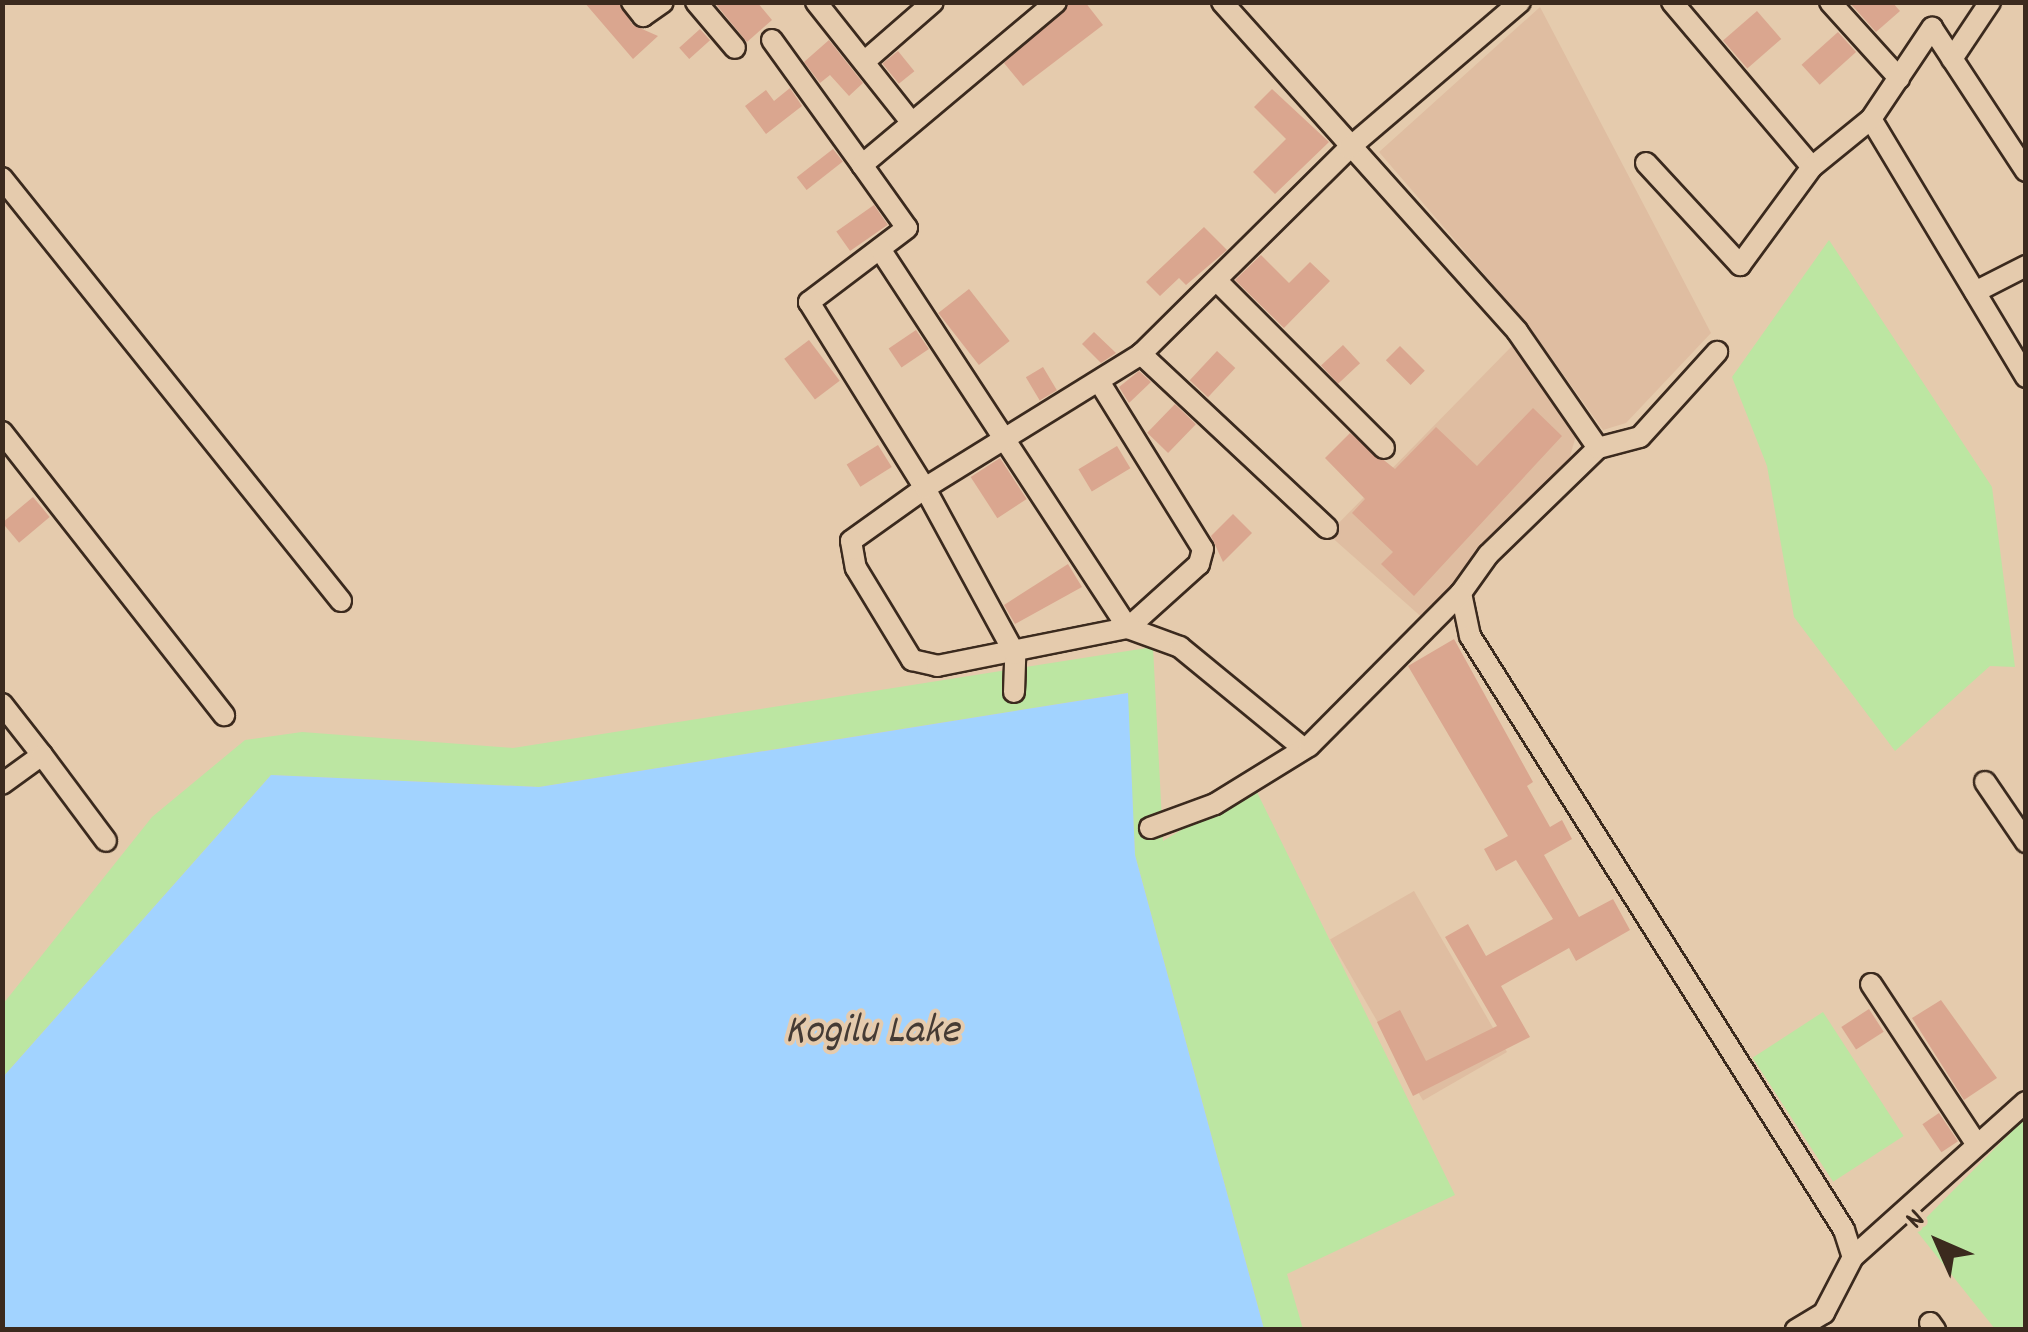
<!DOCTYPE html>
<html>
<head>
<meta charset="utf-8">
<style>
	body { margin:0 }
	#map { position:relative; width:2028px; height:1332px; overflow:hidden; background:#e5cbad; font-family:Dekko,sans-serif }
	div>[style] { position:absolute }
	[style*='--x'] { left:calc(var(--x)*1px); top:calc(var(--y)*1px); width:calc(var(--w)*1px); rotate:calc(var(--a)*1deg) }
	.built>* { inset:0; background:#dfbda1; transform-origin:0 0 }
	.green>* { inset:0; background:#bce6a2; transform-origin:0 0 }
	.water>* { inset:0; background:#a2d3ff }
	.building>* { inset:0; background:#daa68f; transform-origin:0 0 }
	.roads { filter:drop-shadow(2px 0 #3b2a1e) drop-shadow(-2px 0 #3b2a1e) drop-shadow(0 2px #3b2a1e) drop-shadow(0 -2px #3b2a1e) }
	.minor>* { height:20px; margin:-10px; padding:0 10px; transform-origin:10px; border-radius:10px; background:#e5cbad }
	span { translate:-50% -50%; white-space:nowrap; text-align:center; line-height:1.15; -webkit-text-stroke:8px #e5cbad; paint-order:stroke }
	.water-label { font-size:42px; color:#453b34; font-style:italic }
	.frame { position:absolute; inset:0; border:5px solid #3b2a1e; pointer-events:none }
	.north { position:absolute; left:1888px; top:1192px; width:100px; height:100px; -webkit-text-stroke:8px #e5cbad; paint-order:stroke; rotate:315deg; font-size:28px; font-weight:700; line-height:40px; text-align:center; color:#3b2a1e }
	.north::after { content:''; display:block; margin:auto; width:35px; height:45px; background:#3b2a1e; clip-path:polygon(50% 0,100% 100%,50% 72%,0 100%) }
</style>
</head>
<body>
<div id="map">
	<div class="built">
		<i style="clip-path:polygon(1540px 7px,1711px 333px,1626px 423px,1603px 430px,1528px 325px,1379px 152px)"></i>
		<i style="clip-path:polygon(1512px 346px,1577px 432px,1569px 460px,1426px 621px,1328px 534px)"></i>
		<i style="left:1414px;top:891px;width:186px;height:97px;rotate:60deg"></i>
	</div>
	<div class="green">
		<i style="clip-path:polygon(1829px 240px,1992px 487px,2015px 667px,1990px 666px,1895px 751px,1794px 617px,1767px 466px,1732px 377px)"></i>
		<i style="clip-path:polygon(1153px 647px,1163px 841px,1254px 786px,1455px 1195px,1287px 1274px,1303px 1329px,1264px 1329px,1135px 855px,1127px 693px,539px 787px,271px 775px,3px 1077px,3px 1004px,152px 817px,245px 740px,302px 732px,513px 748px)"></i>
		<i style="left:1823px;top:1012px;width:148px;height:84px;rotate:57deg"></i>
		<i style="clip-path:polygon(2025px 1118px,2025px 1329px,1995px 1329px,1915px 1229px)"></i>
	</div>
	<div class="water">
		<i style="clip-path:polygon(1128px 693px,1135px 855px,1264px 1329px,3px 1329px,3px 1077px,271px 775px,539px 787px)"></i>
	</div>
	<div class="building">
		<i style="clip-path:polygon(584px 2px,618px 2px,633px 25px,658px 36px,633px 59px)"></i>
		<i style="clip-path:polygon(714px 2px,757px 2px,772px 20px,747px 42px)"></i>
		<i style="clip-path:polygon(1069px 2px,1085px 2px,1103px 25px,1023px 86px,1004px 63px)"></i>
		<i style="clip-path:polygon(1849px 2px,1892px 2px,1900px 11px,1876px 32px)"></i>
		<i style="left:1757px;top:11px;width:37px;height:45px;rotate:49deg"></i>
		<i style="left:700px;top:29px;width:15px;height:28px;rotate:48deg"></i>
		<i style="left:1838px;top:32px;width:27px;height:49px;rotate:48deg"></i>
		<i style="clip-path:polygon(829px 40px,863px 83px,849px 96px,830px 75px,820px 83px,804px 62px)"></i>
		<i style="left:898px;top:51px;width:26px;height:20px;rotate:51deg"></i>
		<i style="clip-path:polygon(790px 88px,802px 106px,766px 134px,745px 106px,766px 90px,774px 101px)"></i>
		<i style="clip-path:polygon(1272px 89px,1329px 142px,1275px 194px,1253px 172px,1286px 139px,1254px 107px)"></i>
		<i style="left:833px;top:149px;width:16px;height:46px;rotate:52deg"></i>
		<i style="left:874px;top:205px;width:24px;height:46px;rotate:55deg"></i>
		<i style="clip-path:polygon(1204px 227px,1227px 250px,1186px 285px,1179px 278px,1160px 296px,1146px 282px)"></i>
		<i style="clip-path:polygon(1261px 255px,1289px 283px,1310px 262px,1330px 281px,1284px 328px,1235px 280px)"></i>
		<i style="left:969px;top:289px;width:66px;height:39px;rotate:52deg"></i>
		<i style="left:916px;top:330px;width:23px;height:33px;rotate:56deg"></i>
		<i style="clip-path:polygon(1094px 332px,1116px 353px,1101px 363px,1082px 344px)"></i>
		<i style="left:809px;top:340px;width:51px;height:31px;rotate:53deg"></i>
		<i style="left:1343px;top:345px;width:25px;height:30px;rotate:47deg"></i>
		<i style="left:1400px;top:346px;width:35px;height:20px;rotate:45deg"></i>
		<i style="left:1217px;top:351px;width:25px;height:40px;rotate:43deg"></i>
		<i style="left:1043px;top:367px;width:27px;height:20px;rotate:59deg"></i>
		<i style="clip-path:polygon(1139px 371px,1151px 382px,1129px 403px,1119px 387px)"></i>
		<i style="left:1175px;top:404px;width:29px;height:40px;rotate:44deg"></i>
		<i style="clip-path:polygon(1533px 408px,1562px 436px,1414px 596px,1381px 564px,1393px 552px,1352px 513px,1365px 499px,1325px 458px,1350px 433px,1395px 469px,1436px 427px,1477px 466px)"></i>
		<i style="left:878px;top:445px;width:26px;height:37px;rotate:58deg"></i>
		<i style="left:1117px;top:446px;width:26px;height:45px;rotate:59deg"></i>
		<i style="left:1000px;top:458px;width:49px;height:35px;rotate:57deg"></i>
		<i style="left:33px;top:497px;width:26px;height:40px;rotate:50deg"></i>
		<i style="clip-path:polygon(1233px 514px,1252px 533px,1223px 562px,1211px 536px)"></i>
		<i style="clip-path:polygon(1068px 564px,1082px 587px,1015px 624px,1004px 605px)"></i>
		<i style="clip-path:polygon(1454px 639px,1533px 782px,1527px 786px,1550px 827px,1562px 820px,1572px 839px,1544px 855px,1579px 917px,1613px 899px,1630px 930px,1576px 961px,1569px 948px,1501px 986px,1530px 1037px,1413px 1096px,1377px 1022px,1400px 1010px,1426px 1061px,1497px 1026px,1445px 937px,1468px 924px,1486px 956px,1553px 919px,1516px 860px,1496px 871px,1484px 849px,1508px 836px,1408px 666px)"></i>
		<i style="clip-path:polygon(1941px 1000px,1997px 1078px,1964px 1100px,1912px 1018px)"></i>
		<i style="left:1869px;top:1009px;width:27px;height:33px;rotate:57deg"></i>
		<i style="left:1939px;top:1113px;width:34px;height:20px;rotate:56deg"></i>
	</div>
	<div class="roads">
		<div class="minor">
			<i style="--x:632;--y:2;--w:18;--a:52"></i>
			<i style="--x:643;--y:16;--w:24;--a:-35"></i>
			<i style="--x:696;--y:2;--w:60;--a:49.7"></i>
			<i style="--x:816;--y:2;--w:153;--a:51.6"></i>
			<i style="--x:1222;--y:2;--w:442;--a:48.1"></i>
			<i style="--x:1517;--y:331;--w:142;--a:55.3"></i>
			<i style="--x:1598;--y:448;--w:153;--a:135.8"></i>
			<i style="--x:1488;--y:555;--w:47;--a:125.4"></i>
			<i style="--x:1461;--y:593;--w:44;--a:78.2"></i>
			<i style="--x:1470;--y:636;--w:702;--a:57.8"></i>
			<i style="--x:1844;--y:1230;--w:28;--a:72"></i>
			<i style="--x:1853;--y:1257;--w:63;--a:117.4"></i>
			<i style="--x:1824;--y:1313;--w:33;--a:149"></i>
			<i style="--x:1672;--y:2;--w:216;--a:49.7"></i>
			<i style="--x:1830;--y:2;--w:103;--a:47.8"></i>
			<i style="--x:772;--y:40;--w:154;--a:54.2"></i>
			<i style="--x:862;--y:165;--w:253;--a:-40"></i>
			<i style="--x:1952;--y:59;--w:69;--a:-56.3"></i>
			<i style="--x:864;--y:62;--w:91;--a:-41"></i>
			<i style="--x:1871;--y:119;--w:301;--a:59"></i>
			<i style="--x:1646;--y:163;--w:139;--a:47.3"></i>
			<i style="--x:1740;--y:265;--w:122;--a:-53.7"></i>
			<i style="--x:1812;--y:167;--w:76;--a:-39.1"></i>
			<i style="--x:1871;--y:119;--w:110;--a:-56.2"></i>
			<i style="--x:1932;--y:28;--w:171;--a:56.7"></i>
			<i style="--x:862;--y:165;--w:77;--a:54.5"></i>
			<i style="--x:907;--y:228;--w:123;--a:142.9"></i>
			<i style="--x:809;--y:302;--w:219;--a:58.1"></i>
			<i style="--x:925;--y:488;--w:91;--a:144.4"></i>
			<i style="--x:851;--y:541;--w:27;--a:80"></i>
			<i style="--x:856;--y:568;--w:108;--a:58.7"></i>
			<i style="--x:912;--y:660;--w:26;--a:13"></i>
			<i style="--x:937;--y:666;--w:195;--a:-11.3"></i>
			<i style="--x:1128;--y:628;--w:453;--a:-123.2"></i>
			<i style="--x:2;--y:178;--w:542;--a:51.29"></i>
			<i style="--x:1217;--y:281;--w:236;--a:45"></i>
			<i style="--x:1975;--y:292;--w:57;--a:-27"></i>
			<i style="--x:1100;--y:383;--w:195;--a:58.2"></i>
			<i style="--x:1203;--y:549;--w:16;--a:105"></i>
			<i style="--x:1199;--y:564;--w:96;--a:138"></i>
			<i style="--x:2;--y:432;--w:360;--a:51.9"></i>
			<i style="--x:1598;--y:448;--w:43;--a:-14.7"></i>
			<i style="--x:1640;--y:437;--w:115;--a:-47.8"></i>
			<i style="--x:1327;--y:528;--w:255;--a:-136.9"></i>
			<i style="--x:1141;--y:354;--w:293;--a:-44.7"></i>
			<i style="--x:1349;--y:148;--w:225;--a:-40.5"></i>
			<i style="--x:1128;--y:628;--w:55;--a:20.1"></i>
			<i style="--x:1180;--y:647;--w:153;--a:39.4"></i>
			<i style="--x:1014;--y:692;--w:38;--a:-88"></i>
			<i style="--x:1015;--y:654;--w:189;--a:-118.5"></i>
			<i style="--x:925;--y:488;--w:254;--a:-31.8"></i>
			<i style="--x:2;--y:704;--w:65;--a:51.9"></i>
			<i style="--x:42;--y:755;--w:49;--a:144.1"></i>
			<i style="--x:42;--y:755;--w:107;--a:53.3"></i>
			<i style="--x:1985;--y:782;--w:73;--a:55.7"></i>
			<i style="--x:1150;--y:828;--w:69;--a:-20.3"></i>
			<i style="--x:1215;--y:804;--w:110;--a:-31.7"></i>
			<i style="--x:1309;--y:746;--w:216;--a:-45.2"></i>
			<i style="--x:1871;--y:984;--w:193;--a:56.6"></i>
			<i style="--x:1853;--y:1257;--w:232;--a:-41.9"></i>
			<i style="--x:1930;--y:1323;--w:9;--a:54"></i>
		</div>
	</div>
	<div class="water-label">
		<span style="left:872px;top:1033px">Kogilu Lake</span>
	</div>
	<div class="frame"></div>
	<div class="north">N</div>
</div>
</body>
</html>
